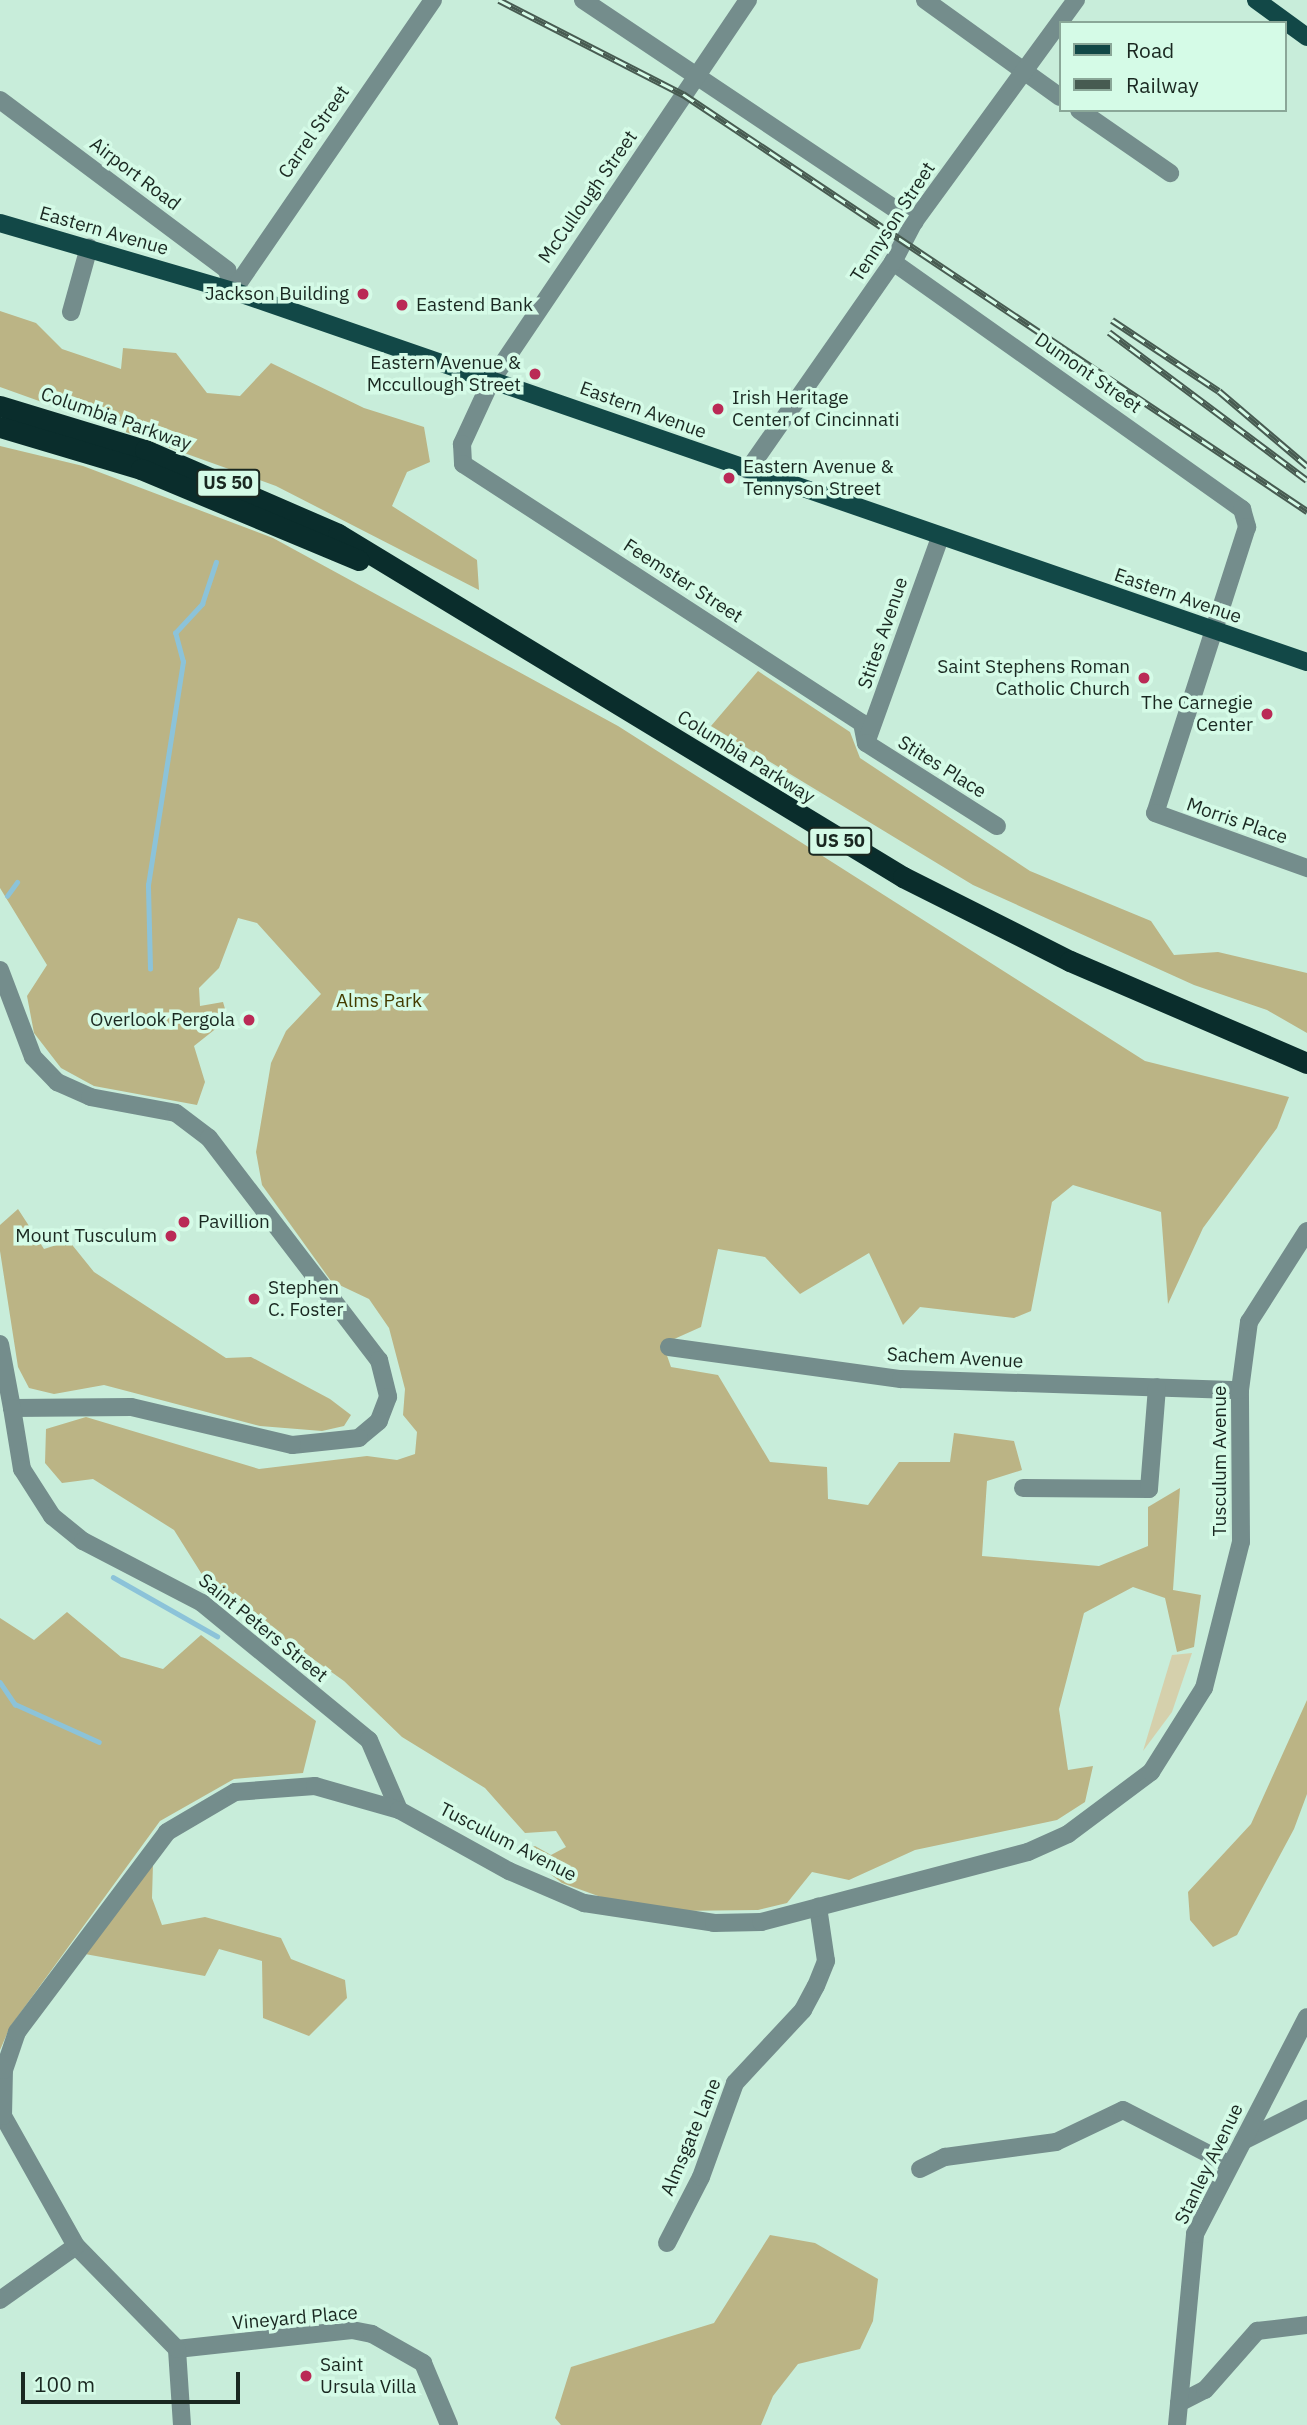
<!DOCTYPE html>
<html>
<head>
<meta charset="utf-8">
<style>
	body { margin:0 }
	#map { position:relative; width:1307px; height:2425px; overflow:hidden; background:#c8edda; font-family:"IBM Plex Sans",sans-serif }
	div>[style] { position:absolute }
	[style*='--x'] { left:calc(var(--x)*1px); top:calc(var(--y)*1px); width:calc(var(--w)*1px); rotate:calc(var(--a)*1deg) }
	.green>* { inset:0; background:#d5d0ac }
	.forest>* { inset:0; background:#bbb485 }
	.stream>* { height:4.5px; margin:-2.25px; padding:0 2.25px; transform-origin:2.25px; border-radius:2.25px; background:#8cc3d9 }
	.minor>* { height:18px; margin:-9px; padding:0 9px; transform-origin:9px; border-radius:9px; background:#748d8c }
	.major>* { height:18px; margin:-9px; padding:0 9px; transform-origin:9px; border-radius:9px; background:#124847 }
	.highway>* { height:21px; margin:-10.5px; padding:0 10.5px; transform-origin:10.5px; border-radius:10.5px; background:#0a2d2c }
	.rail>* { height:7px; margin-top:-3.5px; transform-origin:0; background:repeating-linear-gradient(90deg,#d5fbe7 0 13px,#475b51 0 26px); box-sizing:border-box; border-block:2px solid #475b51 }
	.dots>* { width:19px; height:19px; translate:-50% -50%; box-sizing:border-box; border:4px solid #d5fbe7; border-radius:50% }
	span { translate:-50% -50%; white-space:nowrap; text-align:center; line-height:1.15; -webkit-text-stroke:7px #d5fbe7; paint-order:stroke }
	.shield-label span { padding:2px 5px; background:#d5fbe7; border:2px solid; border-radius:5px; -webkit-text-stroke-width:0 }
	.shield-label { font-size:18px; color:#1a2821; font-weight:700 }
	.street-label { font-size:19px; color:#1a2821 }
	.poi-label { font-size:19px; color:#1a2821 }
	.right { translate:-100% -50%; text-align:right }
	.left { translate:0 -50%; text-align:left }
	.park-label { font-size:19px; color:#443c00 }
	.legend { position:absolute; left:1059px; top:21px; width:228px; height:91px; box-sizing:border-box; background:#d5fbe7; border:2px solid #8aa798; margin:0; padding:9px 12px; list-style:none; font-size:21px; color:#1a2821 }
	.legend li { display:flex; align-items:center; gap:14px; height:35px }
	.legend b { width:35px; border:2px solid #8aa798 }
	.scale { position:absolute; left:21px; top:2372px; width:219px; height:32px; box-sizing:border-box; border:4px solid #1a2821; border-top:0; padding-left:9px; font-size:21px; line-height:24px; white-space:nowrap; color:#1a2821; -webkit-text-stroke:5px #d5fbe7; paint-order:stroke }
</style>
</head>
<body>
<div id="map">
	<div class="green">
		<i style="clip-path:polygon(1192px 1653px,1172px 1712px,1143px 1751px,1172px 1655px)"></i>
	</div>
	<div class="forest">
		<i style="clip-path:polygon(0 311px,36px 323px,62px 349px,121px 369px,123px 348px,176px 353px,207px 393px,240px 396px,271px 363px,364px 408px,424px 427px,430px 462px,407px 472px,392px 506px,477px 560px,479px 590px,276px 486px,0 387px)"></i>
		<i style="clip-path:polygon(0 446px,83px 466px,273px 538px,618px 726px,1145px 1061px,1289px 1097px,1277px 1128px,1203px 1228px,1168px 1304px,1161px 1212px,1073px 1185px,1052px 1202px,1031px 1311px,1014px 1318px,920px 1307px,903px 1325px,869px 1253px,800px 1294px,765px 1257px,718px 1249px,701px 1327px,663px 1344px,671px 1367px,718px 1375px,770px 1462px,827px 1467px,828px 1499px,868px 1505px,899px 1462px,950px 1462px,954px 1433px,1014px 1441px,1022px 1470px,987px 1481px,982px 1556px,1099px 1566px,1148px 1546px,1148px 1507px,1180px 1488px,1173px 1590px,1201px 1595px,1194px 1647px,1177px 1652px,1165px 1598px,1133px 1587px,1084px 1613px,1059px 1709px,1068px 1770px,1093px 1766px,1085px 1802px,1057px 1820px,915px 1850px,849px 1880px,812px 1872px,787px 1903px,758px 1910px,674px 1911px,601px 1897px,562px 1883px,521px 1852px,535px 1846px,551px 1855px,566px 1847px,556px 1831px,525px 1833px,485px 1788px,402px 1737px,344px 1681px,208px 1584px,174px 1530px,93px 1479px,62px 1483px,45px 1463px,46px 1429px,86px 1417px,259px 1469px,367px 1456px,397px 1460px,415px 1454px,417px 1432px,403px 1415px,405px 1389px,389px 1328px,369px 1299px,331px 1281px,262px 1185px,256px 1152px,271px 1063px,286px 1031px,321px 994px,257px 923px,238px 918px,219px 968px,199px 988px,200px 1006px,223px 1002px,228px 1019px,194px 1046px,205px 1082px,197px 1105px,94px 1086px,61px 1068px,34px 1033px,27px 996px,47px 965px,0 888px)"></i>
		<i style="clip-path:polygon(758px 671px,850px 732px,860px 758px,1030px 871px,1151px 921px,1174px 955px,1218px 952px,1307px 973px,1307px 1033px,1267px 1010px,1194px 985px,973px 885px,711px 726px)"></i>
		<i style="clip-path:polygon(18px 1209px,44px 1249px,69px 1241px,94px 1272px,226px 1358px,251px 1357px,330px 1399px,351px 1415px,344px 1426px,322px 1431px,260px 1426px,104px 1385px,54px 1394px,29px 1388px,18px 1367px,0 1251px,0 1225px)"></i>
		<i style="clip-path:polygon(67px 1612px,121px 1657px,163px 1669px,201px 1635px,316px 1721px,303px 1773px,234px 1779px,160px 1821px,10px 2027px,0 2050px,0 1618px,34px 1640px)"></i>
		<i style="clip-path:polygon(1307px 1700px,1307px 1794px,1294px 1829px,1237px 1935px,1213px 1947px,1190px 1920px,1188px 1892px,1251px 1824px)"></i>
		<i style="clip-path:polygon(153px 1863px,152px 1898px,162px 1925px,205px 1917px,281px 1938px,291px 1959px,345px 1980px,347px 1998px,309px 2036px,263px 2018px,262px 1961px,219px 1949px,205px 1976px,85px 1954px)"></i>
		<i style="clip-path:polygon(770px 2235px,815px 2243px,878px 2279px,873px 2321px,860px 2349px,798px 2364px,773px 2396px,761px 2425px,561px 2425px,555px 2418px,571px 2367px,714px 2323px)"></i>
	</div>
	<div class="stream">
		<i style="--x:7;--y:896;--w:17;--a:-54"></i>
		<i style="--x:150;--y:969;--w:84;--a:-91.4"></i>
		<i style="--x:148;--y:885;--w:226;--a:-81.1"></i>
		<i style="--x:183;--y:662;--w:30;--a:-105"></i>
		<i style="--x:175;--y:633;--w:40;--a:-47"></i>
		<i style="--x:202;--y:604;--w:44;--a:-71.6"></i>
		<i style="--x:113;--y:1577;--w:120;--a:29.6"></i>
		<i style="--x:0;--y:1682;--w:27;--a:56"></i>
		<i style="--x:15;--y:1704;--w:92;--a:24.3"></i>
	</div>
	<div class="minor">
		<i style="--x:583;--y:0;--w:399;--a:33.8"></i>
		<i style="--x:748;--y:0;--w:457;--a:124"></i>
		<i style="--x:492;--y:379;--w:72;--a:114.8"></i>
		<i style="--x:462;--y:444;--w:20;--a:87"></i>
		<i style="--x:463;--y:464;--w:476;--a:33"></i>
		<i style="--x:862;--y:723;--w:20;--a:79"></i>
		<i style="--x:925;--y:0;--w:166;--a:35.7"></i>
		<i style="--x:0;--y:100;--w:284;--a:36.8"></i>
		<i style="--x:227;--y:270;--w:22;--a:74"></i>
		<i style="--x:1079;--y:110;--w:111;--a:34.7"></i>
		<i style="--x:893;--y:262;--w:428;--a:35.3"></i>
		<i style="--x:1242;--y:509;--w:19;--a:74"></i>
		<i style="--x:1247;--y:527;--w:300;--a:107.8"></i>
		<i style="--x:1155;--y:813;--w:162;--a:19.9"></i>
		<i style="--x:233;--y:291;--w:353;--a:-55.5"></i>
		<i style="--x:71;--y:312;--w:67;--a:-74.5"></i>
		<i style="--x:748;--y:470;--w:254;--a:-55.1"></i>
		<i style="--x:893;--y:262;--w:45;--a:-62.3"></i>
		<i style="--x:914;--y:222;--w:275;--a:-53.9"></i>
		<i style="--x:866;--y:743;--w:219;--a:-70.2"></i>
		<i style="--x:866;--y:743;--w:155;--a:32.4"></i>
		<i style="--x:0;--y:970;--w:93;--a:69.2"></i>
		<i style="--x:33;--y:1057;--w:35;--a:46"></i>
		<i style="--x:57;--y:1082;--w:36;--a:24"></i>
		<i style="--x:90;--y:1097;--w:87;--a:10.5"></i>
		<i style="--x:176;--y:1113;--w:41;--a:37.1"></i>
		<i style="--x:209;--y:1138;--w:280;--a:52.6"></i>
		<i style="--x:379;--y:1360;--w:38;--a:76"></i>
		<i style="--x:388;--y:1397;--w:26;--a:111"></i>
		<i style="--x:379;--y:1421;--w:26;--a:140"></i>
		<i style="--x:359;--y:1438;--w:67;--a:174"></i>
		<i style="--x:292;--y:1445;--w:165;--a:-166.7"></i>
		<i style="--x:131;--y:1407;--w:119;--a:179.5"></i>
		<i style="--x:12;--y:1408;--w:65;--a:-100.6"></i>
		<i style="--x:669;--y:1347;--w:234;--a:7.9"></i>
		<i style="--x:901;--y:1379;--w:339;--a:1.9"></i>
		<i style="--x:12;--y:1408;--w:62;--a:80.7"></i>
		<i style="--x:22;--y:1469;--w:56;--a:57.4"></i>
		<i style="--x:52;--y:1516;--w:40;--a:39"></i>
		<i style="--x:83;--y:1541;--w:134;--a:27.5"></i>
		<i style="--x:202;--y:1603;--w:216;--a:39.4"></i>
		<i style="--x:369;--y:1740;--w:76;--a:66.8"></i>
		<i style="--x:1023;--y:1488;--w:126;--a:0.5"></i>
		<i style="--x:1149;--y:1489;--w:102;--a:-85.5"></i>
		<i style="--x:1243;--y:2141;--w:72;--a:-26.6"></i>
		<i style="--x:920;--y:2169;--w:28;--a:-26"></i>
		<i style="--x:945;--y:2157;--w:112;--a:-7.7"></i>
		<i style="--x:1056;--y:2142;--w:74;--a:-25.5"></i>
		<i style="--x:1123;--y:2110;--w:120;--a:27.2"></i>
		<i style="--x:667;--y:2243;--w:74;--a:-62.7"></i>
		<i style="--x:701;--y:2177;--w:100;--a:-70.1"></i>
		<i style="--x:735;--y:2083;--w:100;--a:-47"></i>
		<i style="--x:803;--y:2010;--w:27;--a:-62"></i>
		<i style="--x:816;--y:1986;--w:27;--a:-68"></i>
		<i style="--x:826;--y:1961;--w:55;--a:-98.4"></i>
		<i style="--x:0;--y:2300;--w:93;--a:-35.4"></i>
		<i style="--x:177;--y:2349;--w:176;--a:-6.2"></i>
		<i style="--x:352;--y:2330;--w:20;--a:11"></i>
		<i style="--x:372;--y:2334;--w:59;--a:29.6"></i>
		<i style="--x:423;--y:2363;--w:67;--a:67.2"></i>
		<i style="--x:1179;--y:2403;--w:29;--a:-27"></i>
		<i style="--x:1205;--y:2390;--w:79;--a:-48.6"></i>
		<i style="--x:1257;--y:2331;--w:50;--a:-6.8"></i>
		<i style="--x:182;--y:2425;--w:76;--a:-93.8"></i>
		<i style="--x:177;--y:2349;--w:144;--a:-134.4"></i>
		<i style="--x:76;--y:2246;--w:149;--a:-119.3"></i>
		<i style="--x:3;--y:2116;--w:46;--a:-88.8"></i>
		<i style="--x:4;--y:2070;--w:40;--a:-71.1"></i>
		<i style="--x:17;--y:2032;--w:250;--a:-53.1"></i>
		<i style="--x:167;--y:1832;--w:79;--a:-30.5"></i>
		<i style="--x:235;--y:1792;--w:80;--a:-4.3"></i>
		<i style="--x:315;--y:1786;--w:87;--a:15.9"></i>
		<i style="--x:399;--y:1810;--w:126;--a:29"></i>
		<i style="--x:509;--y:1871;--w:82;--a:23.1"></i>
		<i style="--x:584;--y:1903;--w:132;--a:8.7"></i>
		<i style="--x:714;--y:1923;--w:47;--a:-1.2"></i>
		<i style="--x:761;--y:1922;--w:276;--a:-14.7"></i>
		<i style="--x:1028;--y:1852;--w:44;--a:-24.2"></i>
		<i style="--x:1068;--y:1834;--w:104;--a:-36.8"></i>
		<i style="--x:1151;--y:1772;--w:99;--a:-57.8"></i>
		<i style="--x:1204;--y:1688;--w:151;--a:-75.8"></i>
		<i style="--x:1241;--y:1542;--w:152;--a:-90.4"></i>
		<i style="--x:1240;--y:1390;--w:69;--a:-82.5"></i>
		<i style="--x:1249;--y:1322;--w:108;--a:-57.5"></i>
		<i style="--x:1177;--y:2425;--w:192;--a:-84.6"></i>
		<i style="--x:1195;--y:2234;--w:244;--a:-62.7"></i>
	</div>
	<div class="major">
		<i style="--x:1256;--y:0;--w:63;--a:36"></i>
		<i style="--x:0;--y:223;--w:243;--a:16.3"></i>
		<i style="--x:233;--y:291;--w:1136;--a:19.06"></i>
	</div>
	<div class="highway">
		<i style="--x:0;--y:406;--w:152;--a:16.9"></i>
		<i style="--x:145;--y:450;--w:210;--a:23.5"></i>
		<i style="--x:338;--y:534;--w:661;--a:31.26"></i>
		<i style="--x:903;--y:877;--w:187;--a:26.7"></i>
		<i style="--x:1070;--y:961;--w:258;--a:23.3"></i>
		<i style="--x:0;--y:427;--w:147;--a:16.6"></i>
		<i style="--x:141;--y:469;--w:236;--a:22.7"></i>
	</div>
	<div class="rail">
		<i style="--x:499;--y:0;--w:207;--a:27.1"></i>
		<i style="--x:683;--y:94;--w:751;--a:33.75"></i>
		<i style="--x:1112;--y:320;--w:128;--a:33.6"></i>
		<i style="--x:1219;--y:391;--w:116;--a:40.4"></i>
		<i style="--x:1109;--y:332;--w:247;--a:36.8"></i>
	</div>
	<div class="dots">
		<i style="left:363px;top:294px;background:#ba2a56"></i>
		<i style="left:402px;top:305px;background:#ba2a56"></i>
		<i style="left:535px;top:374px;background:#ba2a56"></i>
		<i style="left:718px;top:409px;background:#ba2a56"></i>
		<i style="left:729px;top:478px;background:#ba2a56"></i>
		<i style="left:1144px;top:678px;background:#ba2a56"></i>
		<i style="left:1267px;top:714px;background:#ba2a56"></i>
		<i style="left:249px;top:1020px;background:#ba2a56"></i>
		<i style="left:184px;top:1222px;background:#ba2a56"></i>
		<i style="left:171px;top:1236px;background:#ba2a56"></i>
		<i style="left:254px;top:1299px;background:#ba2a56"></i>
		<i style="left:306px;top:2376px;background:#ba2a56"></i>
	</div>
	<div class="shield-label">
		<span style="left:228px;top:483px">US 50</span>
		<span style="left:840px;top:841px">US 50</span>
	</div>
	<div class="street-label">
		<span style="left:314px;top:132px;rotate:-55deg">Carrel Street</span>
		<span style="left:135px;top:174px;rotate:37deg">Airport Road</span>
		<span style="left:588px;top:197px;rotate:-55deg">McCullough Street</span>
		<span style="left:893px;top:222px;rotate:-57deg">Tennyson Street</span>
		<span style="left:104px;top:231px;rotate:16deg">Eastern Avenue</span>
		<span style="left:1088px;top:373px;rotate:35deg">Dumont Street</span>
		<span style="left:643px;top:410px;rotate:20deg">Eastern Avenue</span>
		<span style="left:116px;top:419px;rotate:19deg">Columbia Parkway</span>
		<span style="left:683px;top:581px;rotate:33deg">Feemster Street</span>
		<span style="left:1178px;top:596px;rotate:19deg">Eastern Avenue</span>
		<span style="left:883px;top:633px;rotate:-71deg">Stites Avenue</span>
		<span style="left:746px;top:757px;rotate:32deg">Columbia Parkway</span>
		<span style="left:942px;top:767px;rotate:32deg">Stites Place</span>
		<span style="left:1237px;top:821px;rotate:19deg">Morris Place</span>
		<span style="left:955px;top:1358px;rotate:3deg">Sachem Avenue</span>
		<span style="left:1220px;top:1461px;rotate:-90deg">Tusculum Avenue</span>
		<span style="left:263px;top:1628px;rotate:39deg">Saint Peters Street</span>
		<span style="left:508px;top:1842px;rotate:27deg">Tusculum Avenue</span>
		<span style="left:691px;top:2137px;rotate:-67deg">Almsgate Lane</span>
		<span style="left:1209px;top:2164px;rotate:-64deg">Stanley Avenue</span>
		<span style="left:295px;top:2318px;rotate:-5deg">Vineyard Place</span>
	</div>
	<div class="poi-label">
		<span class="right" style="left:349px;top:294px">Jackson Building</span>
		<span class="left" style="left:416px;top:305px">Eastend Bank</span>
		<span class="right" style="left:521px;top:374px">Eastern Avenue &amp;<br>Mccullough Street</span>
		<span class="left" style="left:732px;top:409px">Irish Heritage<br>Center of Cincinnati</span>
		<span class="left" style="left:743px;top:478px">Eastern Avenue &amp;<br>Tennyson Street</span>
		<span class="right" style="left:1130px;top:678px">Saint Stephens Roman<br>Catholic Church</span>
		<span class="right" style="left:1253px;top:714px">The Carnegie<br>Center</span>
		<span class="right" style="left:235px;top:1020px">Overlook Pergola</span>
		<span class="left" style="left:198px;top:1222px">Pavillion</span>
		<span class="right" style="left:157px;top:1236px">Mount Tusculum</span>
		<span class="left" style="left:268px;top:1299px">Stephen<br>C. Foster</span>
		<span class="left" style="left:320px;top:2376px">Saint<br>Ursula Villa</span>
	</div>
	<div class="park-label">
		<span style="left:379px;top:1001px">Alms Park</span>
	</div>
	<ul class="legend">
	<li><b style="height:9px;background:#124847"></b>Road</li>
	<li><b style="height:9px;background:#475b51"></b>Railway</li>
	</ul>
	<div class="scale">100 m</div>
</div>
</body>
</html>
